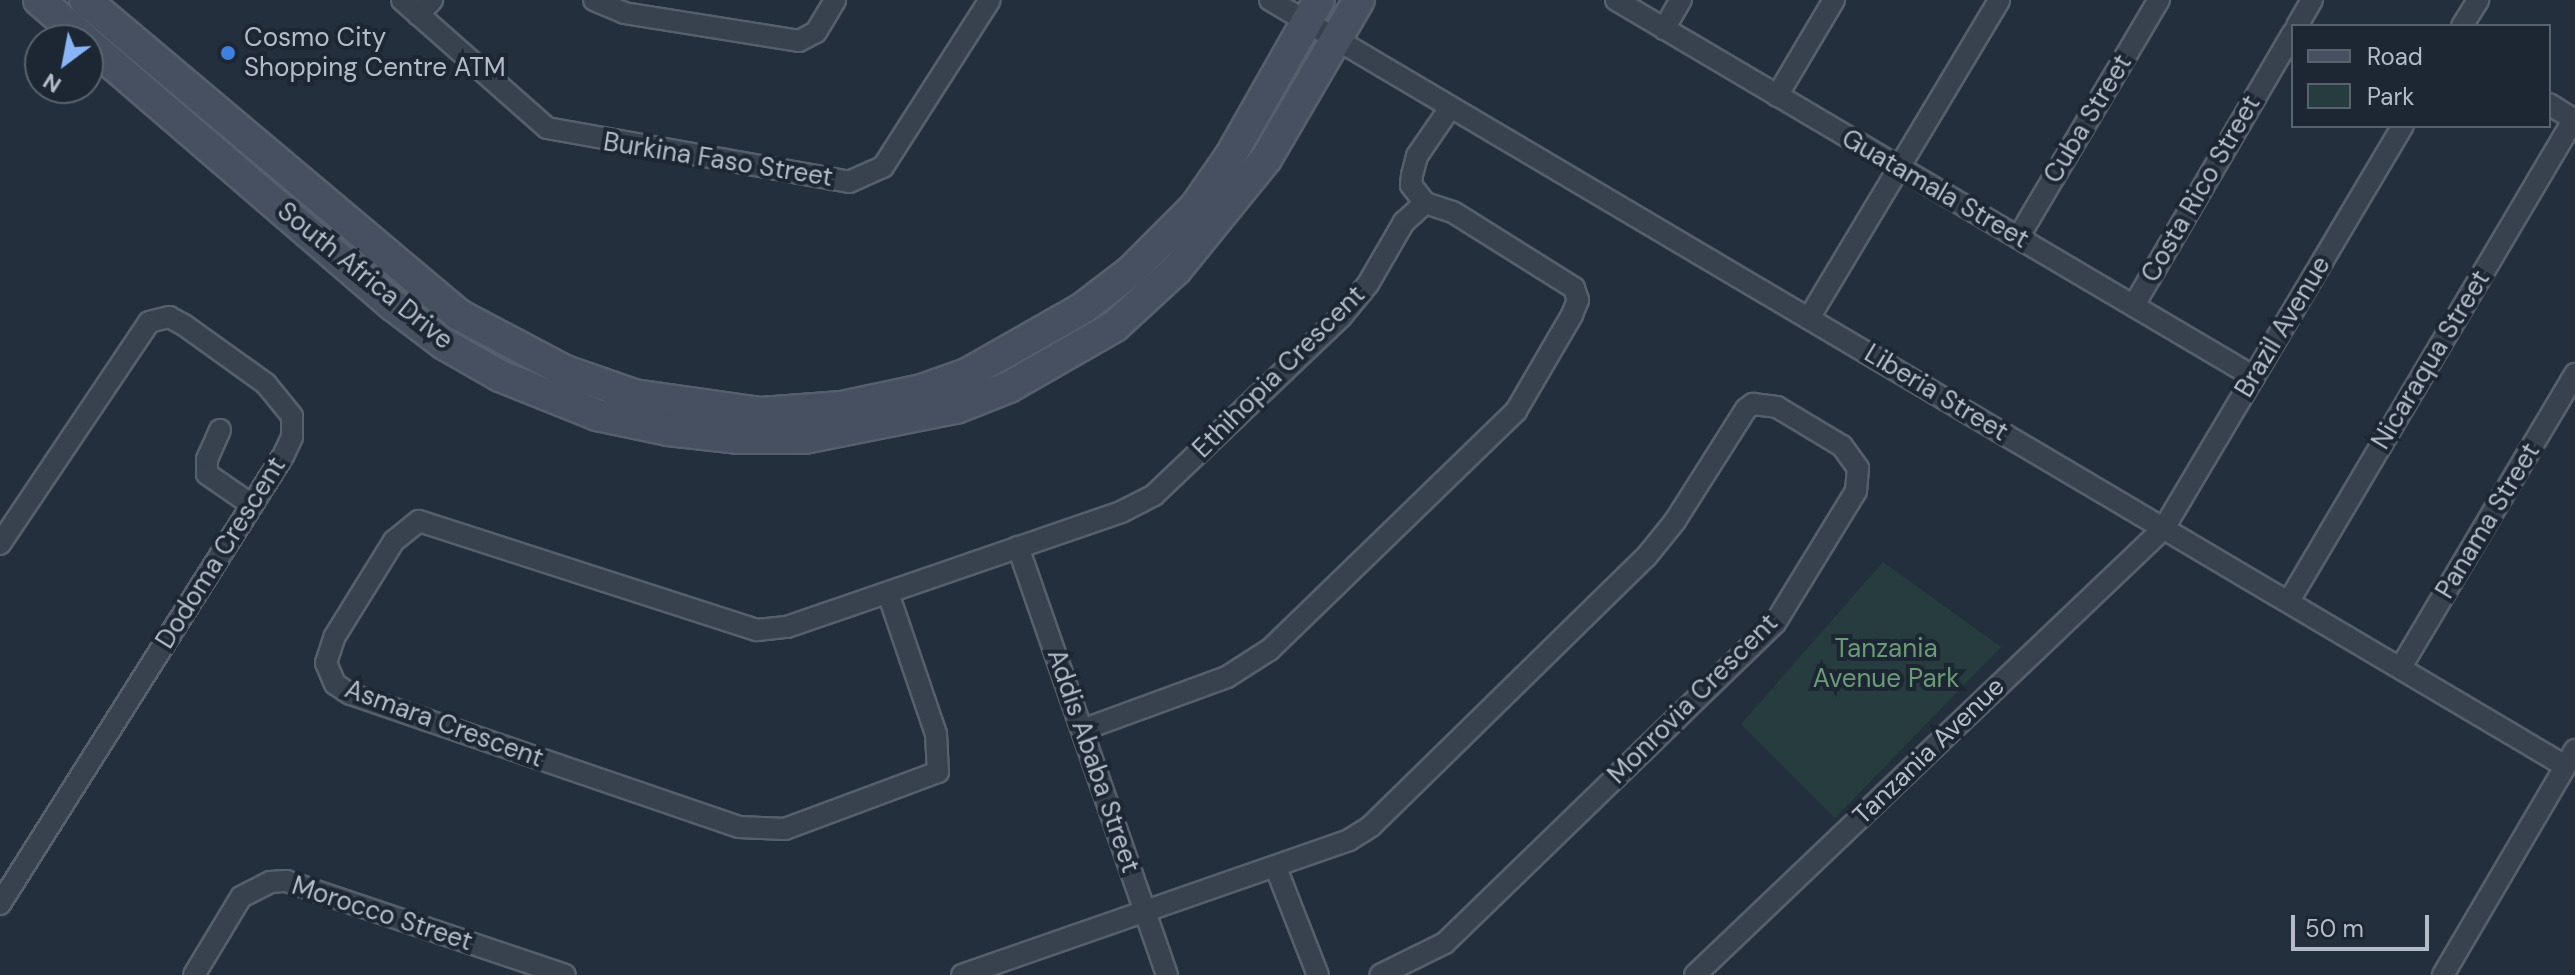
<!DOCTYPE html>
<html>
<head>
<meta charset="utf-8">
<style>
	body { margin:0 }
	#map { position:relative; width:2575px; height:975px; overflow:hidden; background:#242f3e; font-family:"DM Sans",sans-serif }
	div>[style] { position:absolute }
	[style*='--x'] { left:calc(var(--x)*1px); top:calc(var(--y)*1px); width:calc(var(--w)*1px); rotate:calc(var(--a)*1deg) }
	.green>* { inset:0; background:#263c3f }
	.roads { filter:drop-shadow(2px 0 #565f6c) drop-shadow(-2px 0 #565f6c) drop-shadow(0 2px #565f6c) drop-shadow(0 -2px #565f6c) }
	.street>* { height:20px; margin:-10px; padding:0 10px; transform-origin:10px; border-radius:10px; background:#38414e }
	.secondary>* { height:30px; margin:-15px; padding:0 15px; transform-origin:15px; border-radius:15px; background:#465061 }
	.dots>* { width:22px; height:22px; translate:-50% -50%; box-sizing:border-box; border:4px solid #1d2633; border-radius:50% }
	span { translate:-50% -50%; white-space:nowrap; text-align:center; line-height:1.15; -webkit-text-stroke:8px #1d2633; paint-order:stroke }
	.poi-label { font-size:26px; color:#b4bcc9 }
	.left { translate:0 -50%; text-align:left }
	.street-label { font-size:26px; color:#b4bcc9 }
	.park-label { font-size:26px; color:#6b9a76 }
	.legend { position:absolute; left:2291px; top:24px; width:260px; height:104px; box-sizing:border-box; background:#1d2633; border:2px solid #59626f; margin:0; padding:10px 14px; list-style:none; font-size:24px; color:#b4bcc9 }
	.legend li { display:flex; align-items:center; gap:16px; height:40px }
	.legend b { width:40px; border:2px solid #59626f }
	.north { position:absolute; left:24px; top:24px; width:80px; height:80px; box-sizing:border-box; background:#1d2633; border:2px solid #59626f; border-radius:50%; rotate:212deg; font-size:22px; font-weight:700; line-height:32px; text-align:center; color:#b4bcc9 }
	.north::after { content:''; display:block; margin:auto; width:28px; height:36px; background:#8ab4f8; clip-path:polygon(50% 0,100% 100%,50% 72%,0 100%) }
	.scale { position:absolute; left:2291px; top:915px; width:138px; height:36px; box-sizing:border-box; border:4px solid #b4bcc9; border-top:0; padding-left:10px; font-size:24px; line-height:28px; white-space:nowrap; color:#b4bcc9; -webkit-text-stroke:6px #1d2633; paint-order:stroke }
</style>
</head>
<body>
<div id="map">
	<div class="green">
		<i style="clip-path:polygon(1883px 562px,2001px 647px,1835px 818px,1741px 724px)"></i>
	</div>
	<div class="roads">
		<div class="street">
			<i style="--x:402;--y:0;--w:193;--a:41.4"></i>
			<i style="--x:547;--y:128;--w:307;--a:10.1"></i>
			<i style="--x:849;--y:182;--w:37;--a:-24"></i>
			<i style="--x:883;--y:167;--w:198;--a:-57.4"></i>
			<i style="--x:594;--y:0;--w:33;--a:23"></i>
			<i style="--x:624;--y:13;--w:177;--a:9.1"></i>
			<i style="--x:799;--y:41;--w:19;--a:-28"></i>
			<i style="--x:816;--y:32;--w:37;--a:-59"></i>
			<i style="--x:1270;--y:0;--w:1505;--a:30.6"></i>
			<i style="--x:1616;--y:0;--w:741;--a:30.58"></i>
			<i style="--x:418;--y:15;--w:21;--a:-47"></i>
			<i style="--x:2297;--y:26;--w:30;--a:-60"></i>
			<i style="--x:2462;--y:26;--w:31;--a:-58"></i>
			<i style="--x:1664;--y:29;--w:34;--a:-60"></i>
			<i style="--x:1777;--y:96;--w:112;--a:-59.3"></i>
			<i style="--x:2549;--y:104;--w:31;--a:32"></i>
			<i style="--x:1425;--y:203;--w:23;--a:-128"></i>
			<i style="--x:1411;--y:185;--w:10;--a:-84"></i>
			<i style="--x:1412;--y:175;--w:20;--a:-75"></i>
			<i style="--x:1417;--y:156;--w:58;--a:-55.5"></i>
			<i style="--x:2018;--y:238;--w:277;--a:-59.4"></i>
			<i style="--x:2134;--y:305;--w:315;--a:-59.7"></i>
			<i style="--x:1809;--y:318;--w:370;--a:-59.1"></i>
			<i style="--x:220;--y:430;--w:32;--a:114"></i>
			<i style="--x:207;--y:459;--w:15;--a:90"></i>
			<i style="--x:207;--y:474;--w:55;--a:34.6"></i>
			<i style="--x:0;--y:544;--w:267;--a:-56.1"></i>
			<i style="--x:149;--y:322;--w:21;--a:-14"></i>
			<i style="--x:169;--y:317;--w:17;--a:28"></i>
			<i style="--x:184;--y:325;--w:101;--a:35.7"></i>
			<i style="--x:266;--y:384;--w:41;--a:50.9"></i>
			<i style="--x:292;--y:416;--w:21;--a:90"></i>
			<i style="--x:292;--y:437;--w:21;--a:115"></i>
			<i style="--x:283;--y:456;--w:530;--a:122.28"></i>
			<i style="--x:1018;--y:547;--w:453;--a:70.8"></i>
			<i style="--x:888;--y:593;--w:149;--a:71.2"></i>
			<i style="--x:936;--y:734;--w:38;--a:87"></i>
			<i style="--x:938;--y:772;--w:163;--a:159.6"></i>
			<i style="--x:785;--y:829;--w:46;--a:-177.5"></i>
			<i style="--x:739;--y:827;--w:411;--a:-161.1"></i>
			<i style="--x:350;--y:694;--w:18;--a:-146"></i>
			<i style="--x:335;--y:684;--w:23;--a:-113"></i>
			<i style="--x:326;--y:663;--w:28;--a:-72"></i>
			<i style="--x:335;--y:636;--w:112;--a:-58.2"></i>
			<i style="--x:394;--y:541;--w:32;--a:-39"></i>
			<i style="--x:419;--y:521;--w:355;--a:17.9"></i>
			<i style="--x:757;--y:630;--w:30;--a:-6"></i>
			<i style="--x:787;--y:627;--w:355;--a:-19"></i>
			<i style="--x:1123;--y:511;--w:35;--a:-27"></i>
			<i style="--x:1154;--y:495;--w:258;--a:-43.6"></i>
			<i style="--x:1341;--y:317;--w:43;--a:-50.7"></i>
			<i style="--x:1368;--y:284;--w:72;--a:-59.9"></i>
			<i style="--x:1404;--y:222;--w:28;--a:-42"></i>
			<i style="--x:1425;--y:203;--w:29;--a:18"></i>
			<i style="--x:1453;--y:212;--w:143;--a:32.1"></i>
			<i style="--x:1574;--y:288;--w:13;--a:72"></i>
			<i style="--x:1578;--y:300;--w:16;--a:112"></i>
			<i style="--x:1572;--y:315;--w:111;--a:120.3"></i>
			<i style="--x:1516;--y:411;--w:344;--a:135.9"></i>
			<i style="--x:1269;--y:650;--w:50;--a:147.3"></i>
			<i style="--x:1227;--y:677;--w:151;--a:159.9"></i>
			<i style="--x:2289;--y:601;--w:560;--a:-59.4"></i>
			<i style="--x:2401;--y:667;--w:341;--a:-59.3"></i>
			<i style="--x:1276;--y:868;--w:115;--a:68.6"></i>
			<i style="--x:194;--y:975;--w:91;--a:-58.9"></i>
			<i style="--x:241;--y:897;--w:33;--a:-27"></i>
			<i style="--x:270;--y:882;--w:16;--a:-4"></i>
			<i style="--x:286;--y:881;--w:294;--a:18.6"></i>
			<i style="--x:962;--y:975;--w:410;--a:-19.2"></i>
			<i style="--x:1349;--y:840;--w:26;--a:-32"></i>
			<i style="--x:1371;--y:826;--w:385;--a:-44.4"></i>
			<i style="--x:1646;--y:557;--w:46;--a:-51.1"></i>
			<i style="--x:1675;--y:521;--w:133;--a:-57.6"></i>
			<i style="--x:1746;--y:409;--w:9;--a:-36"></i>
			<i style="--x:1753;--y:404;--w:24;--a:7"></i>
			<i style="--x:1777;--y:407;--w:76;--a:31"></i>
			<i style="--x:1842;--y:446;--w:27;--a:54"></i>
			<i style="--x:1858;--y:468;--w:23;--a:95"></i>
			<i style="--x:1856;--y:491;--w:155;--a:121.5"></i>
			<i style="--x:1775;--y:623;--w:460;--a:135.9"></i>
			<i style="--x:1445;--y:943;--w:72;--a:153.8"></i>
			<i style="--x:1695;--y:975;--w:648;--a:-43.62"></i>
			<i style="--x:2164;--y:528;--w:468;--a:-59.3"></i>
			<i style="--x:2443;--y:975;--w:261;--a:-59.6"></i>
		</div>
		<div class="secondary">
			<i style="--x:39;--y:0;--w:61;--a:41"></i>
			<i style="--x:85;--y:0;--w:489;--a:40.1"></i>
			<i style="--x:459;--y:315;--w:120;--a:27.8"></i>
			<i style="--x:565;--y:371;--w:73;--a:19.2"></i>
			<i style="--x:634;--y:395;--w:128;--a:8.1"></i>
			<i style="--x:761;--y:413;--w:81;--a:-4.2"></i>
			<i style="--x:842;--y:407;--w:82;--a:-12"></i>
			<i style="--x:922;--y:390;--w:48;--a:-19.6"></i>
			<i style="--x:967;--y:374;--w:133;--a:-29.6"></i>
			<i style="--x:1083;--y:308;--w:61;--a:-37.6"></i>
			<i style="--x:1131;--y:271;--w:91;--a:-45"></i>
			<i style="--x:1195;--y:207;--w:63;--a:-55.3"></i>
			<i style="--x:1231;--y:155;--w:178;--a:-60.4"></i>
			<i style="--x:88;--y:43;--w:403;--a:40.7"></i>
			<i style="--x:394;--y:306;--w:63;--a:37.2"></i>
			<i style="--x:444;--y:344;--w:64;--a:29.7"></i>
			<i style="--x:500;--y:376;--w:105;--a:21.9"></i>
			<i style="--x:597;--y:415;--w:73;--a:11.9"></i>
			<i style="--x:668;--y:430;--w:70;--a:6.5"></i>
			<i style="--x:738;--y:438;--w:66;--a:0"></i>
			<i style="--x:804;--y:438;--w:155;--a:-11.2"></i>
			<i style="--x:956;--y:408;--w:57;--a:-21.6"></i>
			<i style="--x:1009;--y:387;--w:122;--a:-29.9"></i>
			<i style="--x:1115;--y:326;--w:83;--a:-42.6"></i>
			<i style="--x:1176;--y:270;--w:143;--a:-51"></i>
			<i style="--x:1266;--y:159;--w:184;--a:-59.7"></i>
		</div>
	</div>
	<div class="dots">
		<i style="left:228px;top:53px;background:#3f7fe0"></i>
	</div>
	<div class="poi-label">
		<span class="left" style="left:244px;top:53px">Cosmo City<br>Shopping Centre ATM</span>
	</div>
	<div class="street-label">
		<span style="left:2088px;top:119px;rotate:-59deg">Cuba Street</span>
		<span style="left:718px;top:160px;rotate:9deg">Burkina Faso Street</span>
		<span style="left:1935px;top:189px;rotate:30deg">Guatamala Street</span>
		<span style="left:2201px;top:189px;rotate:-60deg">Costa Rico Street</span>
		<span style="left:365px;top:276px;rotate:39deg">South Africa Drive</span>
		<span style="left:2283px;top:327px;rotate:-59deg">Brazil Avenue</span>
		<span style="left:2431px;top:360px;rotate:-59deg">Nicaraqua Street</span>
		<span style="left:1279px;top:372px;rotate:-45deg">Ethihopia Crescent</span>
		<span style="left:1936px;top:393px;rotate:31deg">Liberia Street</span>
		<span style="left:2488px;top:521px;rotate:-59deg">Panama Street</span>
		<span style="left:221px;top:553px;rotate:-58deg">Dodoma Crescent</span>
		<span style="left:1693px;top:699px;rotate:-45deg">Monrovia Crescent</span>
		<span style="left:444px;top:724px;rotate:20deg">Asmara Crescent</span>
		<span style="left:1929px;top:751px;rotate:-44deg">Tanzania Avenue</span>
		<span style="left:1093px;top:761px;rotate:71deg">Addis Ababa Street</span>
		<span style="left:382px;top:914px;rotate:18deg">Morocco Street</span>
	</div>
	<div class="park-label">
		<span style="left:1886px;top:664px">Tanzania<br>Avenue Park</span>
	</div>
	<ul class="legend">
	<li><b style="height:10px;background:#465061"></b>Road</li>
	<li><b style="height:22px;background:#263c3f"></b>Park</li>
	</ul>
	<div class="north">N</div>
	<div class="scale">50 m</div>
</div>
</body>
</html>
